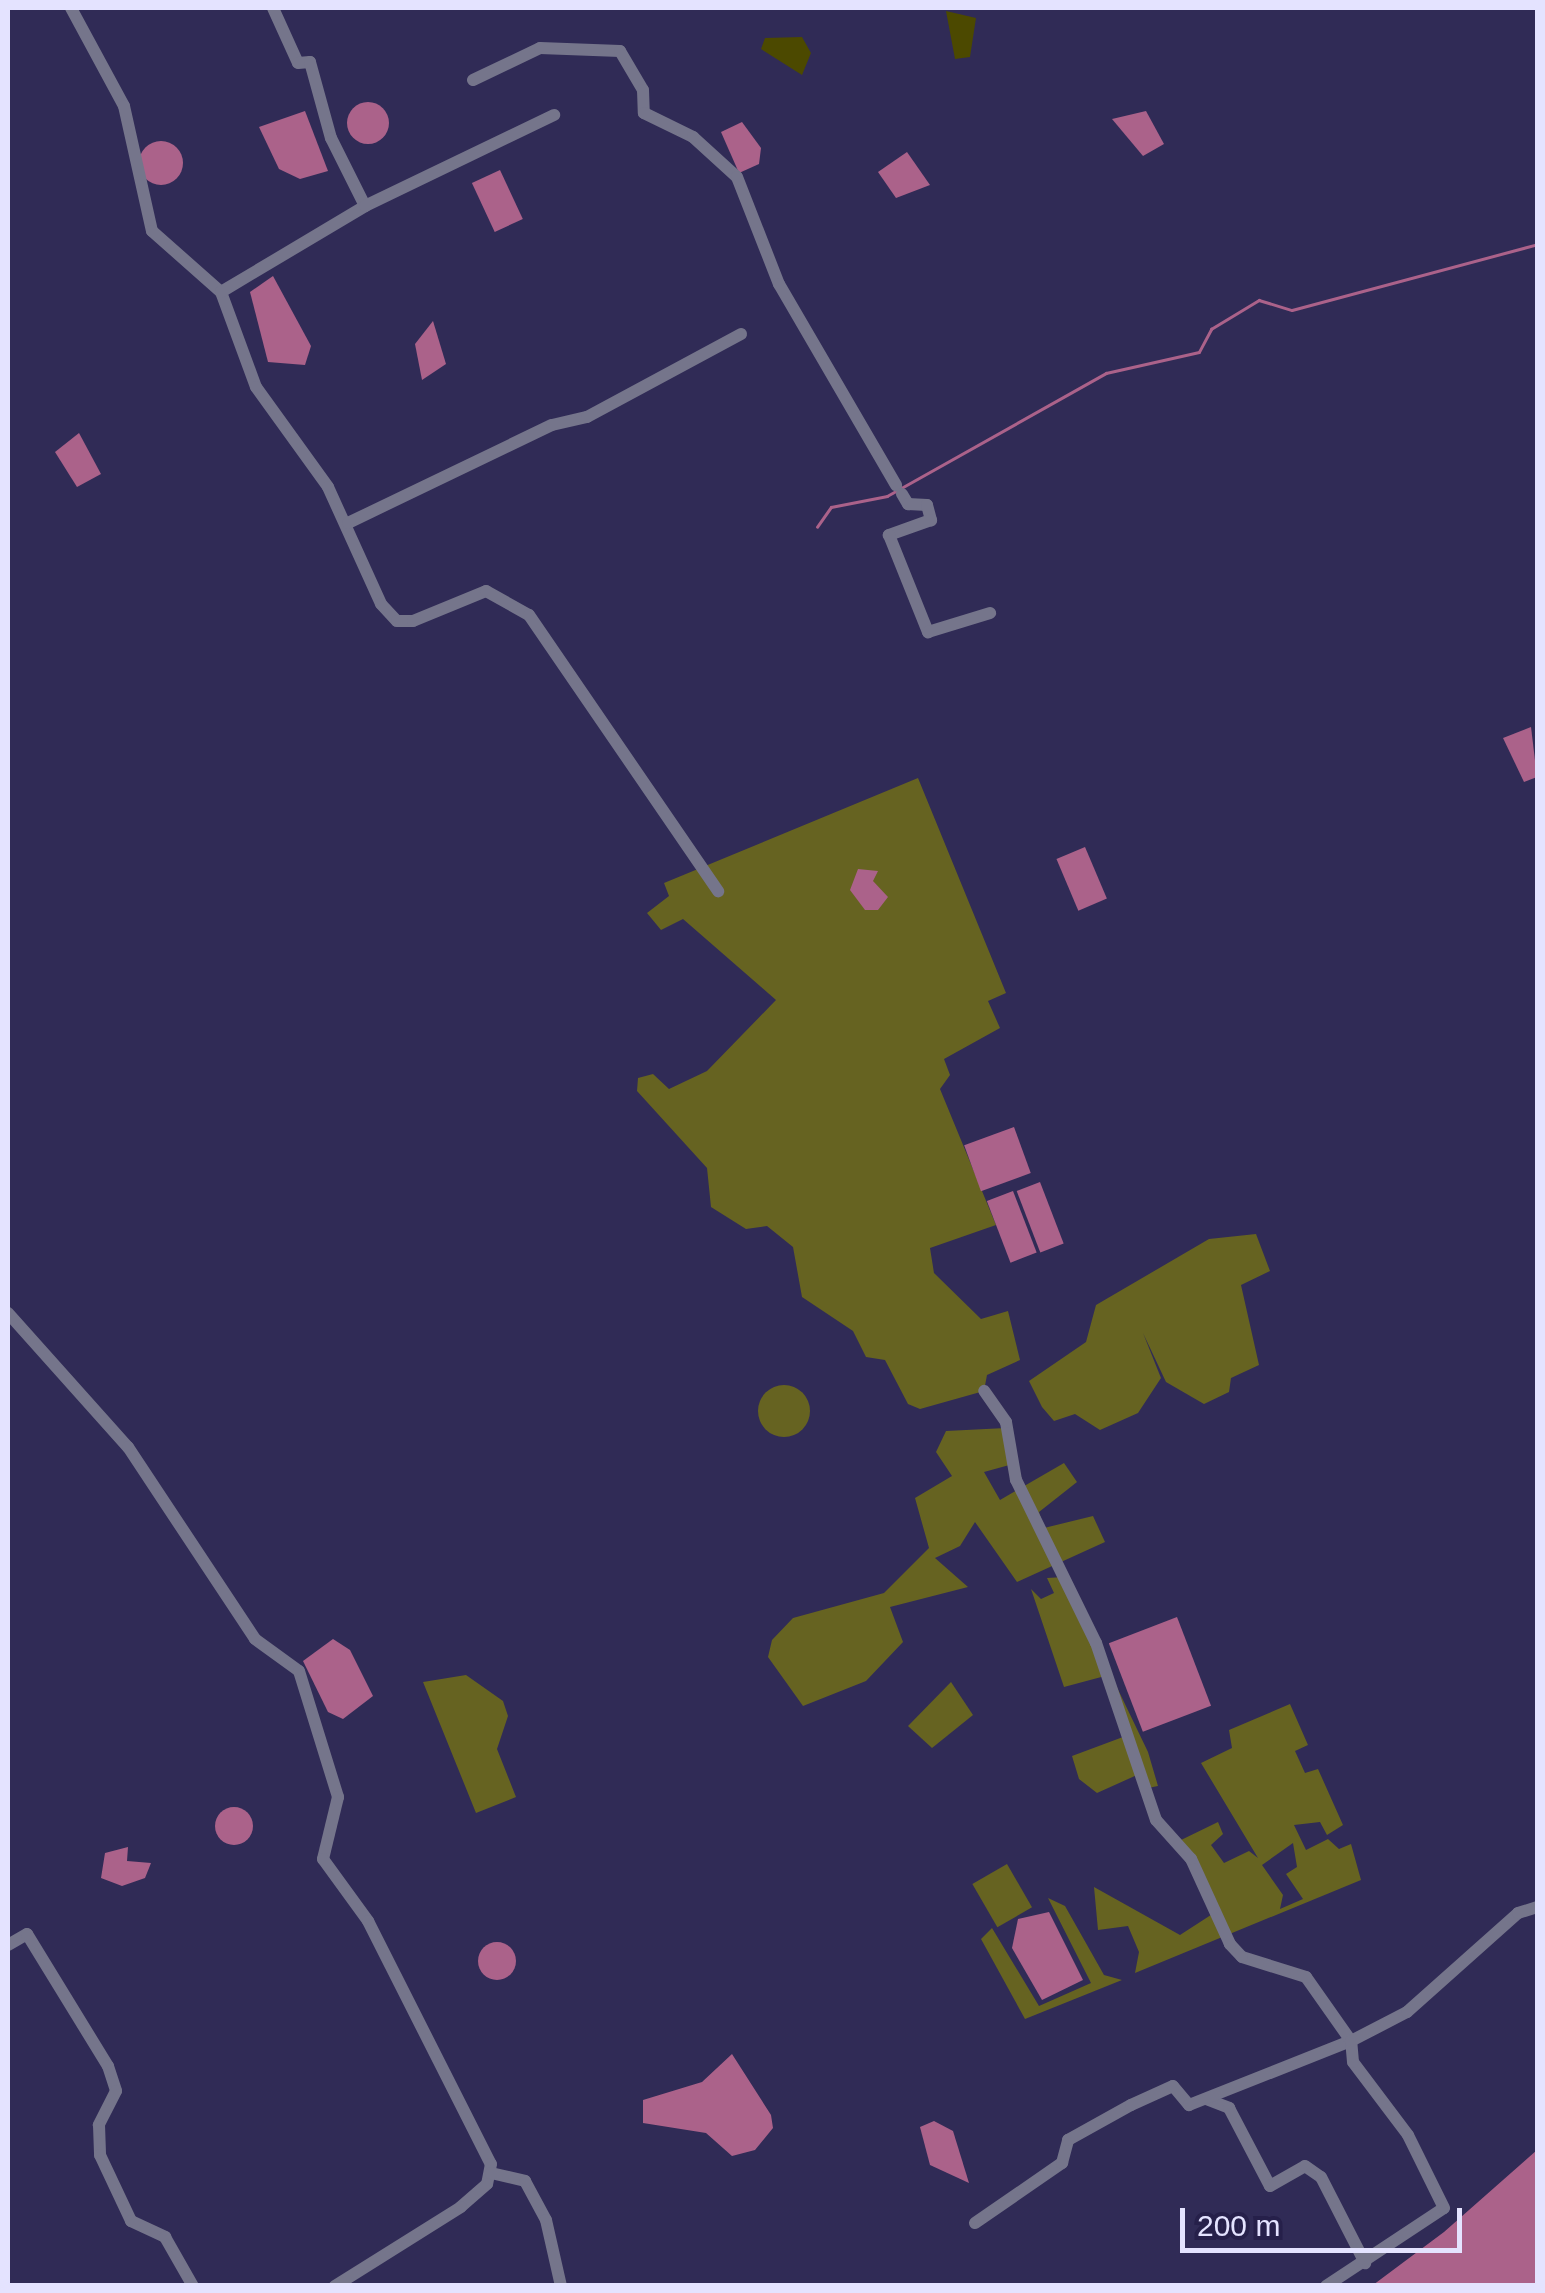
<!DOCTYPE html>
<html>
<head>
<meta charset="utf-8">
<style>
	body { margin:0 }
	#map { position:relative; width:1545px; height:2293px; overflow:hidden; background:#302b56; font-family:Helvetica,sans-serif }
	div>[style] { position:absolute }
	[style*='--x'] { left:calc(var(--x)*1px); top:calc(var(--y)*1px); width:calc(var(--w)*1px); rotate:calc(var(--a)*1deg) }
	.green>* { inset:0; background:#4c4900 }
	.forest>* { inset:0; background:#666321; transform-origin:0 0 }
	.round { border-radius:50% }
	.water>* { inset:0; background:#ab628a; transform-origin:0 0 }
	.stream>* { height:2.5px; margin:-1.25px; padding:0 1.25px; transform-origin:1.25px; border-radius:1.25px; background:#ab628a }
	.minor>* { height:12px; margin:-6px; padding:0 6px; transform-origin:6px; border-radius:6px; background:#75758b }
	span { translate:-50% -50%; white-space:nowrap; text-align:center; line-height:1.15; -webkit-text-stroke:8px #26204a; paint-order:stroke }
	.frame { position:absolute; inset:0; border:10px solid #e4e3ff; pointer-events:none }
	.scale { position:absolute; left:1180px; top:2208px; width:282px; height:45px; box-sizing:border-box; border:5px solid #e4e3ff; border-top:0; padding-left:12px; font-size:30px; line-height:35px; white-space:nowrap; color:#e4e3ff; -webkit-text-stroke:8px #26204a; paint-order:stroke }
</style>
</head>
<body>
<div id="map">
	<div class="green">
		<i style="clip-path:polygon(946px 11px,976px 18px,970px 57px,955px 59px)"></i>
		<i style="clip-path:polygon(802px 37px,811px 53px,802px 75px,761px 49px,765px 38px)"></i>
	</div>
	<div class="forest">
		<i style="clip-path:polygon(918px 778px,1006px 993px,988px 1001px,1000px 1028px,944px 1059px,950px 1075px,940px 1089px,996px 1225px,930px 1248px,934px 1273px,981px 1319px,1008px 1311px,1020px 1360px,987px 1375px,984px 1391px,920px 1409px,908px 1404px,885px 1360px,866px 1357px,853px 1331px,802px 1297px,793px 1247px,767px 1226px,746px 1229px,711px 1207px,707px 1168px,637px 1091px,638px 1078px,653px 1074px,669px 1089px,707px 1071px,776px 1000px,683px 919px,661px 930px,647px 913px,669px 896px,664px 883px)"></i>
		<i style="clip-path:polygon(1256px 1234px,1270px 1271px,1241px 1285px,1259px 1365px,1231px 1378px,1229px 1392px,1204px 1404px,1166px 1382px,1143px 1333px,1161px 1378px,1138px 1413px,1100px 1430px,1075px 1414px,1054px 1421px,1042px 1407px,1029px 1381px,1086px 1342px,1096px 1305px,1209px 1239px)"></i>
		<i class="round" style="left:758px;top:1385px;width:52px;height:52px"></i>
		<i style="clip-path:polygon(1006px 1428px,1013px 1464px,984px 1472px,1000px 1500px,1064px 1463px,1077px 1482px,1039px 1512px,1044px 1528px,1093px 1516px,1105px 1542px,1017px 1582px,975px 1522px,960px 1546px,935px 1558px,968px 1587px,890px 1607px,903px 1642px,866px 1681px,803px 1706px,768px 1657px,772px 1640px,793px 1618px,884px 1593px,929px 1548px,915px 1498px,952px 1476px,936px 1452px,946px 1431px)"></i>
		<i style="clip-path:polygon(1064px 1577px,1148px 1752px,1158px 1786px,1143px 1789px,1137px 1775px,1097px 1793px,1079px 1779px,1072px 1756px,1123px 1737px,1105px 1676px,1064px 1687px,1031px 1589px,1041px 1599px,1054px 1593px,1047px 1578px)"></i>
		<i style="clip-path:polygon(466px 1675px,503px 1701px,508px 1716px,497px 1749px,516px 1797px,476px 1813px,423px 1682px)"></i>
		<i style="clip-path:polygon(951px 1682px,973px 1715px,932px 1748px,908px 1726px)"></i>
		<i style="clip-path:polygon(evenodd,1290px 1704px,1308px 1745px,1295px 1751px,1305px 1773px,1318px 1769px,1343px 1825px,1327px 1835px,1320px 1822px,1294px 1825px,1306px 1850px,1328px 1839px,1339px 1849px,1351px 1844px,1361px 1880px,1135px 1973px,1139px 1952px,1128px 1926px,1098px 1930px,1094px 1887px,1180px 1935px,1214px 1913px,1181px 1840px,1218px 1822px,1223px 1834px,1211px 1845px,1224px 1863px,1249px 1851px,1258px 1858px,1201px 1763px,1232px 1748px,1229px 1730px,1290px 1704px,1293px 1843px,1297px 1867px,1286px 1874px,1303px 1899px,1280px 1909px,1283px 1895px,1262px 1865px,1293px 1843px)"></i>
		<i style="left:1007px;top:1864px;width:50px;height:40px;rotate:60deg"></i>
		<i style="clip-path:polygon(1048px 1898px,1065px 1906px,1104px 1975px,1122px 1980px,1025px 2019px,981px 1939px,992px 1928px,1039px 2006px,1091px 1983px)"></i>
	</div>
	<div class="water">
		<i class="round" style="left:347px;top:102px;width:42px;height:42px"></i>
		<i style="clip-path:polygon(305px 111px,328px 171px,300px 179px,279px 169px,259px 127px)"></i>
		<i style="clip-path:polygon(1146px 111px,1164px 144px,1143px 156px,1112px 119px)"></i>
		<i style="clip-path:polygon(742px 122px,761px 148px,759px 164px,739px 173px,721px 132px)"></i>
		<i class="round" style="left:139px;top:141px;width:44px;height:44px"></i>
		<i style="clip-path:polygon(907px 152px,930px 185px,896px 198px,878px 172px)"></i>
		<i style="left:500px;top:170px;width:54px;height:31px;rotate:65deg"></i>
		<i style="clip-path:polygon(273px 276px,311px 346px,305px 365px,268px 362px,250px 292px)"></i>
		<i style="clip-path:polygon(433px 321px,446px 364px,422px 380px,415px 344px)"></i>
		<i style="clip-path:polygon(79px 433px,101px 474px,77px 487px,55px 452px)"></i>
		<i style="clip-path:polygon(1531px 727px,1537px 777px,1524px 782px,1503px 738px)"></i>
		<i style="left:1085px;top:847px;width:56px;height:31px;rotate:67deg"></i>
		<i style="clip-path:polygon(858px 869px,878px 871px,873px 881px,888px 897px,878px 910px,865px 910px,850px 890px)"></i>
		<i style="left:1014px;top:1127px;width:49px;height:53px;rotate:70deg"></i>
		<i style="left:1040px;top:1182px;width:66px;height:25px;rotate:69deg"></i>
		<i style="left:1013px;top:1191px;width:66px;height:28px;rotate:69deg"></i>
		<i style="left:1177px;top:1617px;width:95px;height:73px;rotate:69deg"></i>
		<i style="clip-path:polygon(333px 1639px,350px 1650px,373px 1696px,343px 1719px,328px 1712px,303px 1661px)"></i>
		<i class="round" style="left:215px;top:1807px;width:38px;height:38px"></i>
		<i style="clip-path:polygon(128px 1847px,127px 1861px,151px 1863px,145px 1878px,122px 1886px,101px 1878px,105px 1853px)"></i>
		<i style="clip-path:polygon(1049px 1912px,1083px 1980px,1042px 2000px,1012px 1948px,1018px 1919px)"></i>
		<i class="round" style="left:478px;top:1942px;width:38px;height:38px"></i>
		<i style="clip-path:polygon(732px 2054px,771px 2115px,773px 2128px,755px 2150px,732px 2156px,706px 2133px,643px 2123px,643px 2100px,702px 2082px)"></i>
		<i style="clip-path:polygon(934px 2121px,953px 2131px,969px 2183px,930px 2165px,920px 2127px)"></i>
		<i style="clip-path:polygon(1537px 2150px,1537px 2285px,1373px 2285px,1444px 2232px)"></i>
	</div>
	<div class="stream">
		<i style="--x:817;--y:527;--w:24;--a:-55"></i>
		<i style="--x:831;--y:507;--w:57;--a:-11.1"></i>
		<i style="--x:887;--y:496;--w:251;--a:-29.3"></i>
		<i style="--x:1106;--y:373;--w:95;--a:-12.7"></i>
		<i style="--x:1199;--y:352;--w:26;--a:-62"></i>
		<i style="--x:1211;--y:329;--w:56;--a:-31.1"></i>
		<i style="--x:1259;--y:300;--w:34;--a:17"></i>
		<i style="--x:1292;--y:310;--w:255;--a:-15"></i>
	</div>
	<div class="minor">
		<i style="--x:71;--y:8;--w:111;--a:61.6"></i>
		<i style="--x:124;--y:106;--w:128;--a:77.4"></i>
		<i style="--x:152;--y:231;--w:92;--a:41.5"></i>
		<i style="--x:221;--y:292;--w:101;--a:69.8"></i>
		<i style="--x:256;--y:387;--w:123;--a:54.2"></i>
		<i style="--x:328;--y:487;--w:128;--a:65.6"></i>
		<i style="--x:381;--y:604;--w:23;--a:47"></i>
		<i style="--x:397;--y:621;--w:16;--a:0"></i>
		<i style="--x:413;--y:621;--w:79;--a:-22.3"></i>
		<i style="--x:486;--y:591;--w:49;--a:29.2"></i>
		<i style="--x:529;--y:615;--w:335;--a:55.6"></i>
		<i style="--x:273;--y:8;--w:60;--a:65.6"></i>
		<i style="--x:298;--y:63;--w:12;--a:-5"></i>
		<i style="--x:310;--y:62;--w:79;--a:74.6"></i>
		<i style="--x:331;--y:138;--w:76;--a:63.4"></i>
		<i style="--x:473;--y:80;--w:74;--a:-25.5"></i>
		<i style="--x:540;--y:48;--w:80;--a:2.1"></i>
		<i style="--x:620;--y:51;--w:45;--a:59.5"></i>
		<i style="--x:643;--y:90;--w:23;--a:88"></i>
		<i style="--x:644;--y:113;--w:55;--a:26.1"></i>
		<i style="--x:693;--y:137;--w:59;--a:42.3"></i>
		<i style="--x:737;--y:177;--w:115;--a:68.6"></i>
		<i style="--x:779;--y:284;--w:233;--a:59.8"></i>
		<i style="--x:221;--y:292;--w:168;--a:-30.8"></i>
		<i style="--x:365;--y:206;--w:210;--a:-25.7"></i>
		<i style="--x:902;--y:494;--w:12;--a:59"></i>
		<i style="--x:908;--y:504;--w:19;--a:3"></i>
		<i style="--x:927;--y:505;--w:16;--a:75"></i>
		<i style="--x:931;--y:520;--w:45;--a:160.3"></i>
		<i style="--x:889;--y:535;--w:105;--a:68.1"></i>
		<i style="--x:928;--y:632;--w:65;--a:-17"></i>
		<i style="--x:348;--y:523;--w:226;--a:-25.7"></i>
		<i style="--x:552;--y:425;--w:36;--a:-13"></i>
		<i style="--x:587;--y:417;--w:175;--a:-28.3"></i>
		<i style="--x:8;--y:1313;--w:180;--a:48.2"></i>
		<i style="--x:128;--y:1447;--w:230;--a:56.5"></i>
		<i style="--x:255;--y:1639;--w:54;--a:36"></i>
		<i style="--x:299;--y:1671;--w:132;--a:72.8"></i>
		<i style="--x:338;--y:1797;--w:64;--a:103.6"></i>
		<i style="--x:323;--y:1859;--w:77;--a:54"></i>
		<i style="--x:368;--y:1921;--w:272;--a:63.2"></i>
		<i style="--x:491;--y:2164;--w:20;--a:101"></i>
		<i style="--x:487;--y:2184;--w:35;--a:139"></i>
		<i style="--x:461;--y:2207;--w:149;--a:147.9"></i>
		<i style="--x:8;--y:1945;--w:22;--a:-30"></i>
		<i style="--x:27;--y:1934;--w:155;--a:58.5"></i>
		<i style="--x:108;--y:2066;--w:26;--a:72"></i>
		<i style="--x:116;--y:2091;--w:38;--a:117"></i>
		<i style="--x:99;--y:2125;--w:30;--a:88"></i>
		<i style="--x:100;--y:2155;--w:73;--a:64.8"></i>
		<i style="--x:131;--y:2221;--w:38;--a:25"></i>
		<i style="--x:165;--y:2237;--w:56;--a:60.3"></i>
		<i style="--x:1206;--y:2099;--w:25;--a:21"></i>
		<i style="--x:1229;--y:2108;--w:88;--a:62.3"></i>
		<i style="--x:1270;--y:2186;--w:40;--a:-29.7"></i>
		<i style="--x:1305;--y:2166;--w:19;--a:35"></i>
		<i style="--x:1321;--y:2177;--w:97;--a:62.9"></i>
		<i style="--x:491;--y:2173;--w:35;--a:13"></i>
		<i style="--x:525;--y:2181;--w:44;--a:61.7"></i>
		<i style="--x:546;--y:2220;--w:68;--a:77.2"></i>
		<i style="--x:975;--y:2223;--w:106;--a:-34.6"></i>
		<i style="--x:1062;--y:2163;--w:24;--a:-75"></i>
		<i style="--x:1068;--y:2140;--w:72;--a:-29.1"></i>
		<i style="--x:1131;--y:2105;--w:46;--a:-24.3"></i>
		<i style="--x:1173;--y:2086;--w:25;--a:50"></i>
		<i style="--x:1189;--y:2105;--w:174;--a:-21.6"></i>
		<i style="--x:1351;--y:2041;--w:78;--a:-125.1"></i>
		<i style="--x:1306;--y:1977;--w:67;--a:-162.6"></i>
		<i style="--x:1242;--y:1957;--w:18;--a:-133"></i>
		<i style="--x:1230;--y:1944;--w:94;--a:-114.6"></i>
		<i style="--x:1191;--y:1859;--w:52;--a:-131.9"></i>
		<i style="--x:1156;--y:1820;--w:187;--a:-108.7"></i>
		<i style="--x:1096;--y:1643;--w:182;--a:-116.1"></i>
		<i style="--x:1016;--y:1480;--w:59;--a:-99.8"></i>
		<i style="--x:1006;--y:1422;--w:38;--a:-125"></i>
		<i style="--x:1326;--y:2286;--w:141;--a:-33.5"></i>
		<i style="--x:1444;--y:2208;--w:81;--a:-116.3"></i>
		<i style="--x:1408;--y:2135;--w:91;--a:-127"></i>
		<i style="--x:1353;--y:2062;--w:21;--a:-95"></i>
		<i style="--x:1351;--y:2041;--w:63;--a:-27.4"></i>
		<i style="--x:1407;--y:2012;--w:149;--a:-41.7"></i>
		<i style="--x:1518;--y:1913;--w:21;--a:-17"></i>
	</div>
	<div class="frame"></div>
	<div class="scale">200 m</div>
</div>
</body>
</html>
